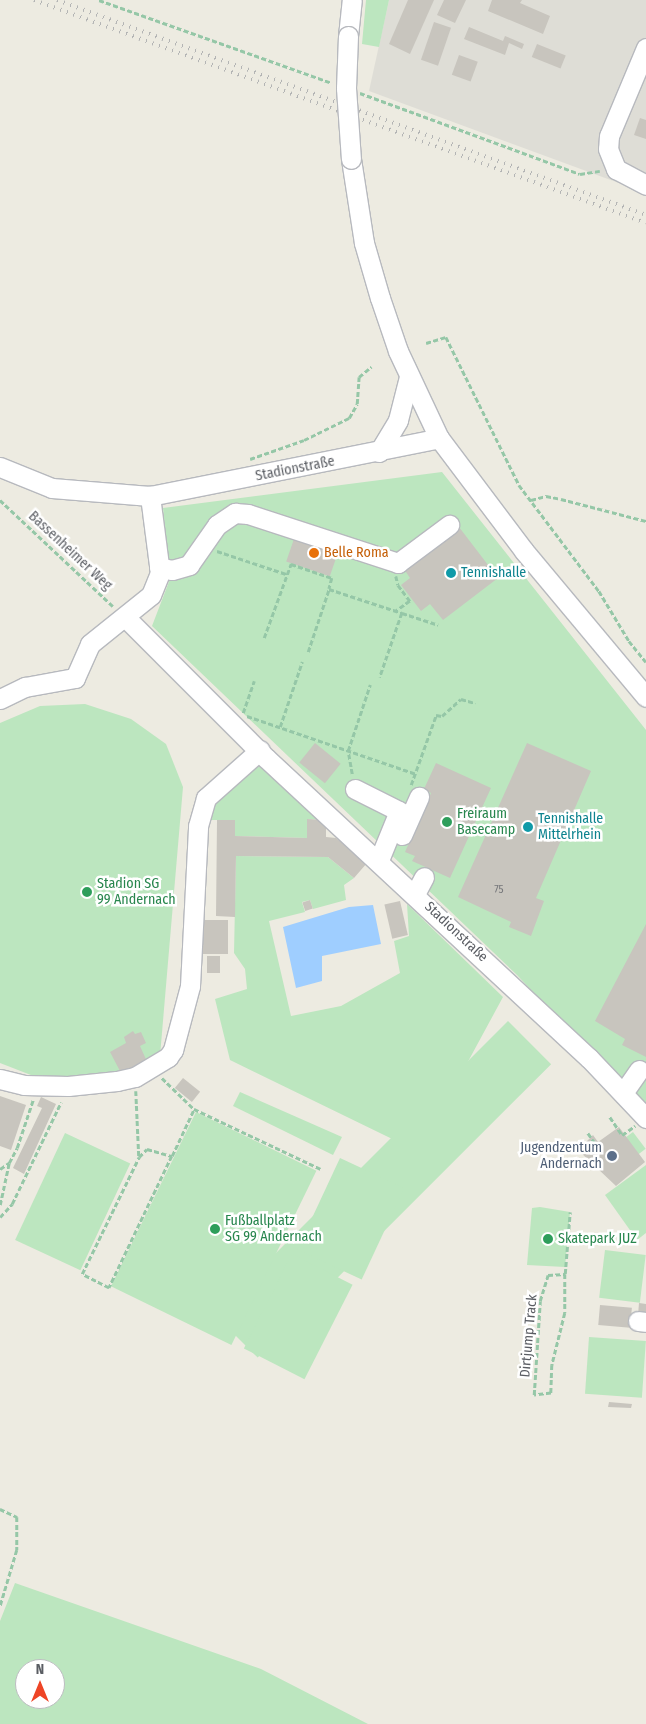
<!DOCTYPE html>
<html>
<head>
<meta charset="utf-8">
<style>
	body { margin:0 }
	#map { position:relative; width:646px; height:1724px; overflow:hidden; background:#edebe1; font-family:"Fira Sans Condensed",sans-serif }
	div>[style] { position:absolute }
	[style*='--x'] { left:calc(var(--x)*1px); top:calc(var(--y)*1px); width:calc(var(--w)*1px); rotate:calc(var(--a)*1deg) }
	.industrial>* { inset:0; background:#deddd6 }
	.green>* { inset:0; background:#bce6bf; transform-origin:0 0 }
	.water>* { inset:0; background:#9fceff }
	.building>* { inset:0; background:#c8c5be; transform-origin:0 0 }
	.path>* { height:2.5px; margin-top:-1.25px; transform-origin:0; background:repeating-linear-gradient(90deg,#95c7a7 0 5px,transparent 0 7.5px) }
	.roads { filter:drop-shadow(1px 0 #b7b9be) drop-shadow(-1px 0 #b7b9be) drop-shadow(0 1px #b7b9be) drop-shadow(0 -1px #b7b9be) }
	.minor>* { height:19px; margin:-9.5px; padding:0 9.5px; transform-origin:9.5px; border-radius:9.5px; background:#fff }
	.rail>* { height:4px; margin-top:-2px; transform-origin:0; background:repeating-linear-gradient(90deg,#b3b4b4 0 1px,transparent 0 7px) }
	.bridges { filter:drop-shadow(1px 0 #b7b9be) drop-shadow(-1px 0 #b7b9be) drop-shadow(0 1px #b7b9be) drop-shadow(0 -1px #b7b9be) }
	.minor-bridge>* { height:19px; margin:-9.5px; padding:0 9.5px; transform-origin:9.5px; border-radius:9.5px; background:#fff }
	.dots>* { width:14px; height:14px; translate:-50% -50%; box-sizing:border-box; border:2px solid #fff; border-radius:50% }
	span { translate:-50% -50%; white-space:nowrap; text-align:center; line-height:1.15; -webkit-text-stroke:5px #fff; paint-order:stroke }
	.number-label { font-size:11px; color:#76777a }
	.number-label span { -webkit-text-stroke-width:0 }
	.street-label { font-size:14px; color:#5a5d63 }
	.food-label { font-size:14px; color:#c56008 }
	.left { translate:0 -50%; text-align:left }
	.culture-label { font-size:14px; color:#0d838f }
	.leisure-label { font-size:14px; color:#27864d }
	.service-label { font-size:14px; color:#4e5e75 }
	.right { translate:-100% -50%; text-align:right }
	.north { position:absolute; left:15px; top:1659px; width:50px; height:50px; box-sizing:border-box; background:#fff; border:1px solid #bdbec1; border-radius:50%; rotate:0deg; font-size:14px; font-weight:700; line-height:20px; text-align:center; color:#5a5d63 }
	.north::after { content:''; display:block; margin:auto; width:18px; height:22px; background:#ee4526; clip-path:polygon(50% 0,100% 100%,50% 72%,0 100%) }
</style>
</head>
<body>
<div id="map">
	<div class="industrial">
		<i style="clip-path:polygon(389px 0,646px 0,646px 193px,369px 91px)"></i>
	</div>
	<div class="green">
		<i style="clip-path:polygon(366px 0,389px 0,379px 47px,362px 44px)"></i>
		<i style="clip-path:polygon(442px 472px,646px 730px,646px 1112px,517px 975px,152px 626px,170px 579px,163px 508px)"></i>
		<i style="clip-path:polygon(85px 704px,131px 719px,166px 744px,183px 787px,160px 1056px,114px 1077px,36px 1077px,0 1063px,0 723px,40px 706px)"></i>
		<i style="clip-path:polygon(259px 766px,298px 794px,326px 820px,307px 819px,307px 838px,235px 836px,235px 820px,203px 820px,211px 800px,252px 767px)"></i>
		<i style="clip-path:polygon(236px 856px,328px 857px,354px 878px,344px 885px,346px 900px,313px 909px,310px 900px,302px 902px,305px 912px,269px 921px,291px 1016px,341px 1006px,400px 973px,394px 941px,409px 936px,407px 904px,503px 997px,419px 1152px,230px 1060px,215px 999px,247px 989px,245px 969px,234px 953px)"></i>
		<i style="left:508px;top:1021px;width:61px;height:415px;rotate:45deg"></i>
		<i style="clip-path:polygon(240px 1092px,342px 1137px,333px 1155px,233px 1106px)"></i>
		<i style="left:196px;top:1112px;width:134px;height:194px;rotate:26deg"></i>
		<i style="left:633px;top:1132px;width:21px;height:11px;rotate:53deg"></i>
		<i style="left:65px;top:1133px;width:72px;height:118px;rotate:25deg"></i>
		<i style="left:340px;top:1158px;width:71px;height:101px;rotate:25deg"></i>
		<i style="clip-path:polygon(646px 1165px,646px 1233px,637px 1240px,605px 1195px)"></i>
		<i style="clip-path:polygon(540px 1207px,570px 1212px,565px 1267px,527px 1265px,532px 1208px)"></i>
		<i style="left:605px;top:1250px;width:41px;height:48px;rotate:7deg"></i>
		<i style="left:292px;top:1254px;width:68px;height:106px;rotate:27deg"></i>
		<i style="left:589px;top:1337px;width:57px;height:57px;rotate:4deg"></i>
		<i style="clip-path:polygon(evenodd,15px 1583px,261px 1669px,368px 1724px,0 1724px,0 1621px,15px 1583px,25px 1669px,55px 1669px,55px 1699px,25px 1699px,25px 1669px)"></i>
	</div>
	<div class="water">
		<i style="clip-path:polygon(373px 905px,381px 944px,322px 956px,322px 981px,296px 988px,283px 927px,349px 907px)"></i>
	</div>
	<div class="building">
		<i style="clip-path:polygon(408px 0,434px 0,410px 54px,389px 44px)"></i>
		<i style="clip-path:polygon(444px 0,466px 0,455px 23px,437px 15px)"></i>
		<i style="clip-path:polygon(492px 0,522px 0,520px 3px,550px 16px,543px 34px,488px 11px)"></i>
		<i style="left:434px;top:22px;width:18px;height:40px;rotate:19deg"></i>
		<i style="clip-path:polygon(469px 27px,503px 41px,505px 36px,524px 44px,522px 49px,509px 43px,505px 55px,464px 39px)"></i>
		<i style="left:537px;top:44px;width:31px;height:14px;rotate:22deg"></i>
		<i style="left:459px;top:55px;width:20px;height:21px;rotate:20deg"></i>
		<i style="clip-path:polygon(640px 118px,646px 120px,646px 139px,634px 135px)"></i>
		<i style="clip-path:polygon(459px 527px,498px 578px,443px 620px,430px 604px,421px 611px,401px 585px,410px 578px,404px 569px)"></i>
		<i style="left:295px;top:536px;width:46px;height:27px;rotate:19deg"></i>
		<i style="left:315px;top:743px;width:33px;height:25px;rotate:39deg"></i>
		<i style="clip-path:polygon(527px 743px,591px 771px,536px 898px,544px 901px,531px 936px,509px 927px,511px 922px,458px 897px)"></i>
		<i style="clip-path:polygon(436px 763px,491px 788px,450px 878px,412px 861px,415px 856px,405px 852px,431px 793px,424px 789px)"></i>
		<i style="clip-path:polygon(307px 819px,326px 820px,326px 837px,336px 838px,367px 863px,354px 878px,328px 857px,236px 856px,235px 917px,216px 916px,217px 820px,235px 820px,235px 836px,307px 838px)"></i>
		<i style="left:310px;top:900px;width:9px;height:8px;rotate:72deg"></i>
		<i style="left:400px;top:901px;width:35px;height:16px;rotate:77deg"></i>
		<i style="left:201px;top:920px;width:27px;height:34px"></i>
		<i style="clip-path:polygon(646px 924px,646px 1057px,622px 1045px,625px 1039px,595px 1021px)"></i>
		<i style="left:207px;top:956px;width:13px;height:17px"></i>
		<i style="clip-path:polygon(133px 1031px,135px 1034px,141px 1032px,146px 1043px,140px 1046px,149px 1066px,136px 1066px,121px 1073px,110px 1052px,126px 1043px,124px 1037px)"></i>
		<i style="left:183px;top:1078px;width:22px;height:13px;rotate:39deg"></i>
		<i style="clip-path:polygon(0 1096px,26px 1105px,11px 1150px,0 1146px)"></i>
		<i style="clip-path:polygon(41px 1097px,56px 1104px,24px 1174px,13px 1168px,42px 1108px,37px 1106px)"></i>
		<i style="clip-path:polygon(619px 1127px,645px 1162px,616px 1186px,578px 1150px,593px 1135px,598px 1142px)"></i>
		<i style="clip-path:polygon(639px 1303px,646px 1304px,646px 1316px,638px 1315px)"></i>
		<i style="left:600px;top:1305px;width:32px;height:20px;rotate:5deg"></i>
		<i style="clip-path:polygon(609px 1402px,632px 1404px,631px 1408px,608px 1407px)"></i>
	</div>
	<div class="path">
		<i style="--x:99;--y:0;--w:247;--a:19.6"></i>
		<i style="--x:360;--y:93;--w:234;--a:20.2"></i>
		<i style="--x:580;--y:174;--w:20;--a:-9"></i>
		<i style="--x:426;--y:343;--w:21;--a:-17"></i>
		<i style="--x:446;--y:337;--w:165;--a:63.7"></i>
		<i style="--x:519;--y:485;--w:133;--a:53"></i>
		<i style="--x:599;--y:591;--w:58;--a:59"></i>
		<i style="--x:629;--y:641;--w:27;--a:51"></i>
		<i style="--x:250;--y:459;--w:57;--a:-19.4"></i>
		<i style="--x:304;--y:440;--w:50;--a:-26.1"></i>
		<i style="--x:349;--y:418;--w:16;--a:-60"></i>
		<i style="--x:357;--y:404;--w:27;--a:-86"></i>
		<i style="--x:359;--y:377;--w:16;--a:-40"></i>
		<i style="--x:0;--y:500;--w:155;--a:43.2"></i>
		<i style="--x:531;--y:500;--w:16;--a:-15"></i>
		<i style="--x:546;--y:496;--w:15;--a:11"></i>
		<i style="--x:561;--y:499;--w:88;--a:14.5"></i>
		<i style="--x:217;--y:551;--w:73;--a:18.4"></i>
		<i style="--x:396;--y:576;--w:9;--a:77"></i>
		<i style="--x:398;--y:585;--w:20;--a:53"></i>
		<i style="--x:410;--y:601;--w:17;--a:144"></i>
		<i style="--x:402;--y:613;--w:38;--a:18"></i>
		<i style="--x:264;--y:638;--w:79;--a:-70"></i>
		<i style="--x:291;--y:564;--w:43;--a:18.9"></i>
		<i style="--x:332;--y:578;--w:11;--a:105"></i>
		<i style="--x:329;--y:589;--w:77;--a:18.2"></i>
		<i style="--x:402;--y:613;--w:68;--a:109"></i>
		<i style="--x:308;--y:652;--w:66;--a:-71.6"></i>
		<i style="--x:243;--y:713;--w:34;--a:-71"></i>
		<i style="--x:247;--y:716;--w:179;--a:18.9"></i>
		<i style="--x:280;--y:727;--w:69;--a:-71.3"></i>
		<i style="--x:352;--y:774;--w:23;--a:-100"></i>
		<i style="--x:348;--y:751;--w:70;--a:-71.6"></i>
		<i style="--x:411;--y:785;--w:74;--a:-70.3"></i>
		<i style="--x:436;--y:715;--w:6;--a:9"></i>
		<i style="--x:442;--y:716;--w:25;--a:-42"></i>
		<i style="--x:461;--y:699;--w:15;--a:16"></i>
		<i style="--x:162;--y:1078;--w:45;--a:44.1"></i>
		<i style="--x:194;--y:1109;--w:140;--a:25.3"></i>
		<i style="--x:136;--y:1091;--w:66;--a:87.4"></i>
		<i style="--x:610;--y:1117;--w:22;--a:56"></i>
		<i style="--x:588;--y:1133;--w:16;--a:55"></i>
		<i style="--x:622;--y:1135;--w:16;--a:-35"></i>
		<i style="--x:147;--y:1149;--w:26;--a:16"></i>
		<i style="--x:172;--y:1156;--w:146;--a:115.5"></i>
		<i style="--x:109;--y:1288;--w:30;--a:-153"></i>
		<i style="--x:82;--y:1274;--w:130;--a:-64"></i>
		<i style="--x:139;--y:1157;--w:11;--a:-45"></i>
		<i style="--x:172;--y:1156;--w:52;--a:-64.9"></i>
		<i style="--x:0;--y:1169;--w:11;--a:-34"></i>
		<i style="--x:0;--y:1205;--w:43;--a:-77.9"></i>
		<i style="--x:9;--y:1163;--w:17;--a:-62"></i>
		<i style="--x:17;--y:1148;--w:51;--a:-71.6"></i>
		<i style="--x:0;--y:1217;--w:18;--a:-47"></i>
		<i style="--x:12;--y:1204;--w:113;--a:-64.3"></i>
		<i style="--x:565;--y:1274;--w:39;--a:90"></i>
		<i style="--x:565;--y:1313;--w:54;--a:104"></i>
		<i style="--x:552;--y:1365;--w:28;--a:92"></i>
		<i style="--x:551;--y:1393;--w:17;--a:173"></i>
		<i style="--x:534;--y:1395;--w:94;--a:-86.3"></i>
		<i style="--x:540;--y:1301;--w:27;--a:-73"></i>
		<i style="--x:548;--y:1275;--w:17;--a:-3"></i>
		<i style="--x:565;--y:1274;--w:62;--a:-85.4"></i>
		<i style="--x:0;--y:1509;--w:19;--a:25"></i>
		<i style="--x:17;--y:1517;--w:33;--a:90"></i>
		<i style="--x:17;--y:1550;--w:59;--a:106.6"></i>
	</div>
	<div class="roads">
		<div class="minor">
			<i style="--x:348;--y:36;--w:36;--a:-84"></i>
			<i style="--x:646;--y:48;--w:95;--a:112.8"></i>
			<i style="--x:609;--y:136;--w:13;--a:94"></i>
			<i style="--x:608;--y:149;--w:22;--a:68"></i>
			<i style="--x:616;--y:169;--w:34;--a:28"></i>
			<i style="--x:351;--y:159;--w:85;--a:81.2"></i>
			<i style="--x:364;--y:243;--w:57;--a:73.8"></i>
			<i style="--x:380;--y:298;--w:56;--a:71.2"></i>
			<i style="--x:398;--y:351;--w:96;--a:64.8"></i>
			<i style="--x:439;--y:438;--w:141;--a:53"></i>
			<i style="--x:524;--y:551;--w:190;--a:50.1"></i>
			<i style="--x:379;--y:452;--w:37;--a:-59"></i>
			<i style="--x:398;--y:420;--w:44;--a:-75.7"></i>
			<i style="--x:0;--y:467;--w:56;--a:22"></i>
			<i style="--x:52;--y:488;--w:98;--a:4.7"></i>
			<i style="--x:150;--y:496;--w:295;--a:-11.3"></i>
			<i style="--x:159;--y:567;--w:13;--a:13"></i>
			<i style="--x:172;--y:570;--w:18;--a:-16"></i>
			<i style="--x:189;--y:565;--w:49;--a:-55"></i>
			<i style="--x:217;--y:525;--w:22;--a:-34"></i>
			<i style="--x:235;--y:513;--w:13;--a:4"></i>
			<i style="--x:248;--y:514;--w:158;--a:18.1"></i>
			<i style="--x:398;--y:563;--w:64;--a:-36.7"></i>
			<i style="--x:125;--y:617;--w:199;--a:45"></i>
			<i style="--x:266;--y:758;--w:441;--a:42.9"></i>
			<i style="--x:589;--y:1058;--w:83;--a:46.5"></i>
			<i style="--x:0;--y:699;--w:28;--a:-26"></i>
			<i style="--x:25;--y:687;--w:51;--a:-10.2"></i>
			<i style="--x:75;--y:678;--w:37;--a:-66"></i>
			<i style="--x:90;--y:644;--w:78;--a:-38.8"></i>
			<i style="--x:151;--y:595;--w:24;--a:-68"></i>
			<i style="--x:160;--y:573;--w:78;--a:-97.4"></i>
			<i style="--x:355;--y:789;--w:49;--a:26.6"></i>
			<i style="--x:399;--y:811;--w:53;--a:112.2"></i>
			<i style="--x:402;--y:835;--w:42;--a:-65.9"></i>
			<i style="--x:415;--y:894;--w:19;--a:-62"></i>
			<i style="--x:0;--y:1079;--w:25;--a:14"></i>
			<i style="--x:24;--y:1085;--w:44;--a:1.3"></i>
			<i style="--x:68;--y:1086;--w:49;--a:-5.8"></i>
			<i style="--x:117;--y:1081;--w:18;--a:-13"></i>
			<i style="--x:135;--y:1077;--w:39;--a:-31"></i>
			<i style="--x:168;--y:1057;--w:9;--a:-54"></i>
			<i style="--x:173;--y:1050;--w:66;--a:-75.1"></i>
			<i style="--x:190;--y:986;--w:160;--a:-87.1"></i>
			<i style="--x:198;--y:826;--w:29;--a:-74"></i>
			<i style="--x:206;--y:798;--w:72;--a:-41.6"></i>
			<i style="--x:623;--y:1093;--w:28;--a:-55"></i>
			<i style="--x:638;--y:1321;--w:8;--a:7"></i>
		</div>
	</div>
	<div class="rail">
		<i style="--x:34;--y:0;--w:651;--a:20.02"></i>
		<i style="--x:57;--y:0;--w:627;--a:20.05"></i>
	</div>
	<div class="bridges">
		<div class="minor-bridge">
			<i style="--x:348;--y:36;--w:52;--a:92.2"></i>
			<i style="--x:346;--y:88;--w:71;--a:86"></i>
		</div>
	</div>
	<div class="dots">
		<i style="left:314px;top:553px;background:#e8710a"></i>
		<i style="left:451px;top:573px;background:#0f9aa8"></i>
		<i style="left:447px;top:822px;background:#2e9e5b"></i>
		<i style="left:528px;top:827px;background:#0f9aa8"></i>
		<i style="left:87px;top:892px;background:#2e9e5b"></i>
		<i style="left:612px;top:1156px;background:#5c6f8a"></i>
		<i style="left:215px;top:1229px;background:#2e9e5b"></i>
		<i style="left:548px;top:1239px;background:#2e9e5b"></i>
	</div>
	<div class="number-label">
		<span style="left:499px;top:890px">75</span>
	</div>
	<div class="street-label">
		<span style="left:295px;top:469px;rotate:-11deg">Stadionstraße</span>
		<span style="left:70px;top:551px;rotate:43deg">Bassenheimer Weg</span>
		<span style="left:456px;top:932px;rotate:43deg">Stadionstraße</span>
		<span style="left:529px;top:1336px;rotate:-85deg">Dirtjump Track</span>
	</div>
	<div class="food-label">
		<span class="left" style="left:324px;top:553px">Belle Roma</span>
	</div>
	<div class="culture-label">
		<span class="left" style="left:461px;top:573px">Tennishalle</span>
		<span class="left" style="left:538px;top:827px">Tennishalle<br>Mittelrhein</span>
	</div>
	<div class="leisure-label">
		<span class="left" style="left:457px;top:822px">Freiraum<br>Basecamp</span>
		<span class="left" style="left:97px;top:892px">Stadion SG<br>99 Andernach</span>
		<span class="left" style="left:225px;top:1229px">Fußballplatz<br>SG 99 Andernach</span>
		<span class="left" style="left:558px;top:1239px">Skatepark JUZ</span>
	</div>
	<div class="service-label">
		<span class="right" style="left:602px;top:1156px">Jugendzentum<br>Andernach</span>
	</div>
	<div class="north">N</div>
</div>
</body>
</html>
